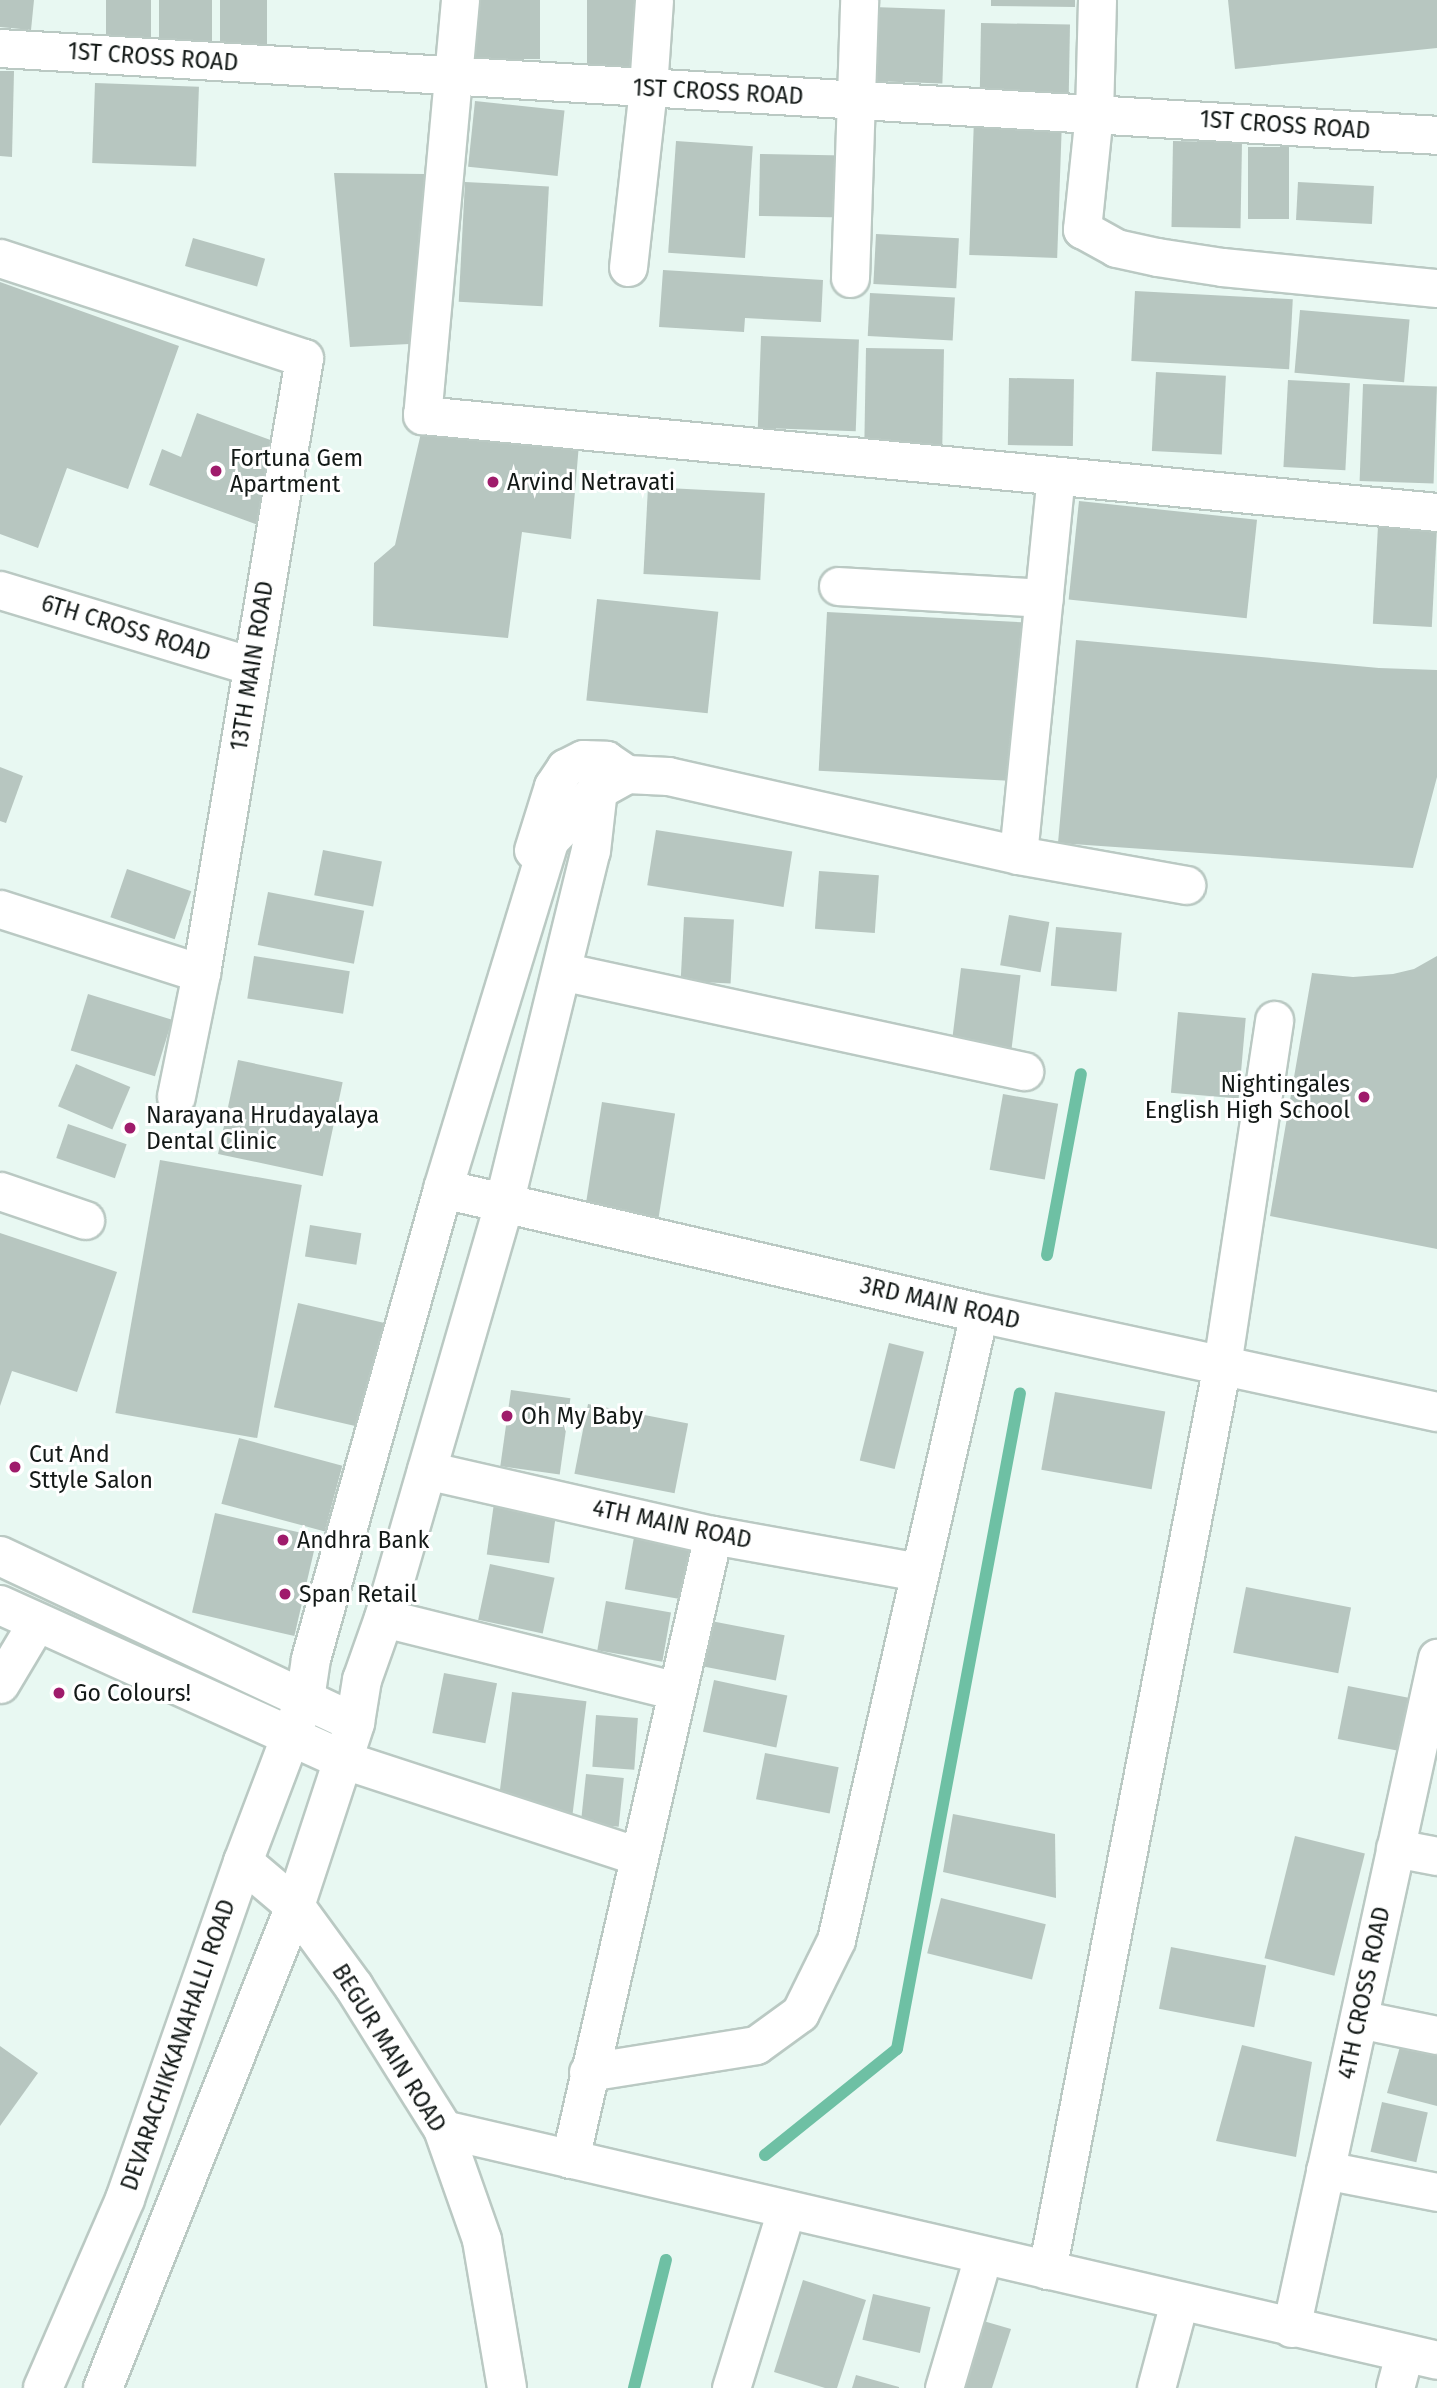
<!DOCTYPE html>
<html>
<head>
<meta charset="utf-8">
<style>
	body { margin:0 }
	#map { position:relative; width:1437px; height:2388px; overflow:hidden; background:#e8f8f2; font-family:"Fira Sans",sans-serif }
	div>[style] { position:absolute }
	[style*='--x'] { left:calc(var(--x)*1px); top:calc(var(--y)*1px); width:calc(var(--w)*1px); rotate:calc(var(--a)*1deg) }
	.stream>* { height:12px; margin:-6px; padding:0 6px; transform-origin:6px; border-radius:6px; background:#6ec0a4 }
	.building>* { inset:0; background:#b7c6c0; transform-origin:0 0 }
	.roads { filter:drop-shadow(2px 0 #bac9c3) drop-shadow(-2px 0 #bac9c3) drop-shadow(0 2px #bac9c3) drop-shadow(0 -2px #bac9c3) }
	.minor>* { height:37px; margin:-18.5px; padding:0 18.5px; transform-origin:18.5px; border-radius:18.5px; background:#fff }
	.tertiary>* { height:38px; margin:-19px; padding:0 19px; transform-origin:19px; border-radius:19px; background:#fff }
	.secondary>* { height:38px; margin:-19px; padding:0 19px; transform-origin:19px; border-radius:19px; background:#fff }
	.dots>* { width:19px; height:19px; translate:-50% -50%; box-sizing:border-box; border:4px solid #fff; border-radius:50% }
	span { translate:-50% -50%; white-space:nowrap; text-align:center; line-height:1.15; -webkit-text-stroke:6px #fff; paint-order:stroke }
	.street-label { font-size:23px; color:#131917 }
	.poi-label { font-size:23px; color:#131917 }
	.left { translate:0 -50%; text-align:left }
	.right { translate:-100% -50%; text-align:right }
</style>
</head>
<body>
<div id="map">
	<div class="stream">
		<i style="--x:1047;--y:1255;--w:184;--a:-79.4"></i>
		<i style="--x:765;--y:2155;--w:169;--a:-38.8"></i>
		<i style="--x:897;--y:2049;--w:667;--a:-79.38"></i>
		<i style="--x:634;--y:2388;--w:132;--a:-76"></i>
	</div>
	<div class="building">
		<i style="clip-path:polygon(0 0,34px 0,31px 30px,0 27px)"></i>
		<i style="left:106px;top:0;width:45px;height:47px"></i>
		<i style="left:159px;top:0;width:53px;height:45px"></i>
		<i style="left:220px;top:0;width:47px;height:47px"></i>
		<i style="left:473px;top:0;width:67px;height:59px"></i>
		<i style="left:587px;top:0;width:59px;height:79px"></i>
		<i style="clip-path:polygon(991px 0,1075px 0,1075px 7px,991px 6px)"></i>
		<i style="clip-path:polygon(1228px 0,1437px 0,1437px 48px,1235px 69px)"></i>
		<i style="left:873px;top:7px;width:72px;height:74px;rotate:2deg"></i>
		<i style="left:981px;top:23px;width:89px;height:70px;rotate:1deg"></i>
		<i style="clip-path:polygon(0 71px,14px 71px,12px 157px,0 156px)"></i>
		<i style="left:95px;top:83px;width:104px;height:80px;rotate:2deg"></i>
		<i style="left:475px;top:101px;width:90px;height:66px;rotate:6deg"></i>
		<i style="left:974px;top:118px;width:88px;height:137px;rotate:2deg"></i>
		<i style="left:676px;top:141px;width:77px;height:112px;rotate:4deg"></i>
		<i style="left:1173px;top:141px;width:69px;height:86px;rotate:1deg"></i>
		<i style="left:1248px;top:147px;width:41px;height:72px"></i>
		<i style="left:760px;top:154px;width:85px;height:62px;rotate:1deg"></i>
		<i style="clip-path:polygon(334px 173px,425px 174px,429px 343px,350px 347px)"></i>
		<i style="left:465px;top:182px;width:84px;height:120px;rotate:3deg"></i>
		<i style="left:1298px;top:182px;width:76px;height:38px;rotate:3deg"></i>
		<i style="left:876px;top:234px;width:83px;height:50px;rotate:3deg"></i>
		<i style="left:193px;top:238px;width:75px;height:29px;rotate:16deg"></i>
		<i style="clip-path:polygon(663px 270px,823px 280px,821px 322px,745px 318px,744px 332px,659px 327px)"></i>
		<i style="clip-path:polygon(0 282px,179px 346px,128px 489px,67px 468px,38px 548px,0 534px)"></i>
		<i style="left:1135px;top:291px;width:158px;height:70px;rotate:3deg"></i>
		<i style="left:870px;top:293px;width:85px;height:43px;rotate:3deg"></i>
		<i style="left:1300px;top:310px;width:110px;height:63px;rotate:5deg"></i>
		<i style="left:761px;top:336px;width:98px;height:92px;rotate:2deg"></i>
		<i style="left:866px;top:348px;width:78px;height:98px;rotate:1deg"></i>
		<i style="left:1156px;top:372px;width:70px;height:79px;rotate:3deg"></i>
		<i style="left:1009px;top:378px;width:65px;height:67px;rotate:1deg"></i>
		<i style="left:1288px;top:380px;width:62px;height:87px;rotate:3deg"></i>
		<i style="left:1363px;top:384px;width:74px;height:97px;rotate:2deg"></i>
		<i style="clip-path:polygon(197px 413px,287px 446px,258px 525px,149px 485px,162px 449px,181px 457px)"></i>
		<i style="clip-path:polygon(424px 420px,580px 432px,571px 539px,522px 532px,508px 638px,373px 626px,374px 563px,395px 545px)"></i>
		<i style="left:648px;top:487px;width:117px;height:87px;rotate:3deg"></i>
		<i style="left:1079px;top:501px;width:179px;height:99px;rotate:6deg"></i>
		<i style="left:1378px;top:526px;width:59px;height:98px;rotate:3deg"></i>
		<i style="left:597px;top:599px;width:122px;height:102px;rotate:6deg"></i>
		<i style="left:827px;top:612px;width:205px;height:159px;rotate:3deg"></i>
		<i style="clip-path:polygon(1076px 640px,1379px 668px,1437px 670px,1437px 777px,1413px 868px,1058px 843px)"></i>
		<i style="clip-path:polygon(0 767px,23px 776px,6px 823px,0 821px)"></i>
		<i style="left:656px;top:830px;width:138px;height:56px;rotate:9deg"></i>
		<i style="left:323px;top:850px;width:60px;height:46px;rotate:11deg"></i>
		<i style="left:127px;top:869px;width:68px;height:51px;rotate:19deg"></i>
		<i style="left:819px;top:871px;width:60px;height:58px;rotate:4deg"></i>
		<i style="left:268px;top:892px;width:98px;height:54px;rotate:11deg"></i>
		<i style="left:1009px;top:915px;width:41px;height:51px;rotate:10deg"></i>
		<i style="left:684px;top:917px;width:50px;height:64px;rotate:3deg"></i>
		<i style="left:1056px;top:927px;width:66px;height:59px;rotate:5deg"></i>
		<i style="left:254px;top:956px;width:97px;height:43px;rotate:9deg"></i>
		<i style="clip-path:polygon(1437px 956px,1437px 1249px,1270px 1216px,1312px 973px,1353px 977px,1393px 974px,1414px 969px)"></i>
		<i style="left:961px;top:968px;width:60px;height:76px;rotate:7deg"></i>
		<i style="left:88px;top:994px;width:88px;height:59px;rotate:17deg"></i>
		<i style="left:1178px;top:1012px;width:68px;height:81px;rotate:5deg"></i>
		<i style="left:238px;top:1060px;width:107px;height:96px;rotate:12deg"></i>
		<i style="left:76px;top:1064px;width:59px;height:46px;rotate:23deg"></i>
		<i style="left:1003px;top:1094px;width:56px;height:77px;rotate:10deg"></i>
		<i style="left:602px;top:1102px;width:74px;height:106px;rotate:9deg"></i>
		<i style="left:68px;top:1124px;width:62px;height:36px;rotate:19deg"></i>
		<i style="left:160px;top:1160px;width:144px;height:257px;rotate:10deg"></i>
		<i style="left:310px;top:1225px;width:52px;height:32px;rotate:9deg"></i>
		<i style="clip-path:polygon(0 1233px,117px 1272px,77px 1392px,12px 1371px,0 1406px)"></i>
		<i style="left:298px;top:1303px;width:90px;height:107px;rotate:13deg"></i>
		<i style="left:889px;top:1343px;width:36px;height:121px;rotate:14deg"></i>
		<i style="left:511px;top:1390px;width:60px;height:77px;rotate:8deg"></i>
		<i style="left:1055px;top:1392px;width:112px;height:79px;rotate:10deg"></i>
		<i style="left:588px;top:1404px;width:102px;height:71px;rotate:11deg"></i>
		<i style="left:239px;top:1438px;width:107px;height:68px;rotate:15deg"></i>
		<i style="left:494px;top:1503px;width:63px;height:52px;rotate:8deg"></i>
		<i style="left:215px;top:1513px;width:105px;height:102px;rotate:13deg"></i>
		<i style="left:634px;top:1537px;width:63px;height:53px;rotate:10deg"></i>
		<i style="left:490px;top:1564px;width:66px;height:57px;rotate:12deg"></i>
		<i style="left:1246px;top:1587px;width:107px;height:67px;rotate:11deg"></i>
		<i style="left:606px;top:1601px;width:66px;height:50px;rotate:10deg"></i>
		<i style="left:711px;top:1621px;width:75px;height:46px;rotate:11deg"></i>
		<i style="left:444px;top:1673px;width:54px;height:61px;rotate:11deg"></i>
		<i style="left:714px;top:1680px;width:75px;height:53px;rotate:12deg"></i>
		<i style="left:1348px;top:1686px;width:63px;height:54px;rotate:11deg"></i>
		<i style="left:512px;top:1692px;width:75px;height:114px;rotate:7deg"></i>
		<i style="left:596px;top:1715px;width:42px;height:52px;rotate:4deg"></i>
		<i style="left:765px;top:1753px;width:75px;height:47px;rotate:11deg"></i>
		<i style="left:586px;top:1774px;width:38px;height:49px;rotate:6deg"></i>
		<i style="clip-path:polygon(953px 1814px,1055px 1834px,1056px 1898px,943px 1872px)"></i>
		<i style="left:1295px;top:1836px;width:72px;height:126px;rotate:14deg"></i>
		<i style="left:941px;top:1898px;width:108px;height:57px;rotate:14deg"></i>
		<i style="left:1171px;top:1947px;width:97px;height:63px;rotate:11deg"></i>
		<i style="clip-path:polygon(1401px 2043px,1437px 2052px,1437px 2106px,1387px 2093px)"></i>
		<i style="clip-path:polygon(1242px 2045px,1312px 2062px,1296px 2157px,1216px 2141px)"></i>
		<i style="clip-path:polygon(0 2046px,38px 2073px,0 2126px)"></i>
		<i style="left:1382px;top:2102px;width:47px;height:51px;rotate:13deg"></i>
		<i style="clip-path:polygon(803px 2280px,866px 2300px,837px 2388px,825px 2388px,774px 2372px)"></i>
		<i style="left:873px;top:2294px;width:59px;height:47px;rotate:13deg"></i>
		<i style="clip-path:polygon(980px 2320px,1011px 2329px,992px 2388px,959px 2388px)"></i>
		<i style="clip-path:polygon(856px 2375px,899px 2387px,899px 2388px,852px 2388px)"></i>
	</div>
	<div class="roads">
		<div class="minor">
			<i style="--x:460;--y:0;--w:417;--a:95.2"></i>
			<i style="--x:422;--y:415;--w:1020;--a:5.46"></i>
			<i style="--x:1097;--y:0;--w:113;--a:91.5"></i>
			<i style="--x:1094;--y:113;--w:117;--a:95.9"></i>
			<i style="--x:1082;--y:229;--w:39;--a:29"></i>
			<i style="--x:1116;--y:248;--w:42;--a:12.4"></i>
			<i style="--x:1157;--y:257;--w:66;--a:8.7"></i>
			<i style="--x:1222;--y:267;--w:216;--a:5.6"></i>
			<i style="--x:0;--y:48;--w:1440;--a:3.46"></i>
			<i style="--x:0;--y:258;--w:320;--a:18.2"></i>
			<i style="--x:304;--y:358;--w:624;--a:99.51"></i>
			<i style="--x:201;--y:973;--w:126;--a:101.5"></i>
			<i style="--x:628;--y:267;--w:180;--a:-83.6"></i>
			<i style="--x:648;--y:88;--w:88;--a:-86.1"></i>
			<i style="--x:850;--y:278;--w:278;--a:-88.1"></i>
			<i style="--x:838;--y:586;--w:206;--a:3.3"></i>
			<i style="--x:0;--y:590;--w:263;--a:16.8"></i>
			<i style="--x:598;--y:790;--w:33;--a:-29"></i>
			<i style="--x:627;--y:774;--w:41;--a:2.8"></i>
			<i style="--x:668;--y:776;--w:359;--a:12.7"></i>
			<i style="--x:1018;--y:855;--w:381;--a:-84.3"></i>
			<i style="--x:533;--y:850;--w:67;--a:-72.6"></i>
			<i style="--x:553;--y:786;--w:22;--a:-56"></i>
			<i style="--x:565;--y:768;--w:20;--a:-27"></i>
			<i style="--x:583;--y:759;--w:23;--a:2"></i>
			<i style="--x:606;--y:760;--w:25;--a:34"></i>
			<i style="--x:1018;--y:855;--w:171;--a:10.1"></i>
			<i style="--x:0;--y:909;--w:211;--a:17.7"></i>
			<i style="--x:561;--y:971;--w:474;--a:12.2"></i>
			<i style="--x:0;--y:1191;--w:90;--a:18.8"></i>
			<i style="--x:426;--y:1470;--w:294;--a:12.8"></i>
			<i style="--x:713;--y:1535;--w:209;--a:10.2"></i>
			<i style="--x:384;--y:1618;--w:301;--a:14"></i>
			<i style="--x:0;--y:1684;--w:72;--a:-59.2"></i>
			<i style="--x:341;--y:1759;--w:311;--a:18.1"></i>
			<i style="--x:1395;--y:1848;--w:43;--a:10.8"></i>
			<i style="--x:1359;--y:2019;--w:80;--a:11.6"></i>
			<i style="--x:588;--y:2072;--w:170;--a:-9.1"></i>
			<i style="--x:756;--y:2045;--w:54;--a:-36"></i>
			<i style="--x:800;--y:2013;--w:81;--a:-63.7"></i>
			<i style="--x:836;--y:1940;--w:643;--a:-77.15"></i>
			<i style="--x:443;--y:2129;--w:1020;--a:13.08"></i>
			<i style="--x:570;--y:2159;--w:640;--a:-77.09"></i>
			<i style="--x:1325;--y:2170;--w:114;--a:11.1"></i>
			<i style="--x:1047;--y:2270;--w:922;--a:-79.06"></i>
			<i style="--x:1222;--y:1365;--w:349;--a:-81.4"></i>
			<i style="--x:1291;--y:2328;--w:686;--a:-77.71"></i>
			<i style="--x:731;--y:2388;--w:186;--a:-72.8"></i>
			<i style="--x:944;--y:2388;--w:138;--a:-73.5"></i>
			<i style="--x:1156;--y:2388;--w:89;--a:-75"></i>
			<i style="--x:1395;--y:2388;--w:35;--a:-75"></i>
		</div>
		<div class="tertiary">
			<i style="--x:443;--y:1189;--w:550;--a:13.03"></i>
			<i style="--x:979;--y:1313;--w:469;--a:12.2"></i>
			<i style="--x:0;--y:1556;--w:392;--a:25.2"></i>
			<i style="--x:0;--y:1605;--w:374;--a:24.3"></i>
			<i style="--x:243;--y:1862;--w:68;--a:40.2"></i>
			<i style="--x:295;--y:1906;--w:100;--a:53.9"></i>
			<i style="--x:354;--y:1987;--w:168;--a:57.9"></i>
			<i style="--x:443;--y:2129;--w:118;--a:70.6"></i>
			<i style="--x:482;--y:2240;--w:150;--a:80.4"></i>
		</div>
		<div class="secondary">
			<i style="--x:43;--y:2388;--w:206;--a:-66.5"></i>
			<i style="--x:125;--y:2199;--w:357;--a:-70.7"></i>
			<i style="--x:243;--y:1862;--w:174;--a:-69.2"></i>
			<i style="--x:305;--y:1699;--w:40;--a:-81.5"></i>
			<i style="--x:311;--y:1659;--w:488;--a:-74.3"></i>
			<i style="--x:443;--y:1189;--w:365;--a:-73"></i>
			<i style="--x:550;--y:840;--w:69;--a:-46.2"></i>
			<i style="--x:103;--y:2388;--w:519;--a:-68.28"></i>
			<i style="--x:295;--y:1906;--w:193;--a:-71.8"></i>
			<i style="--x:355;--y:1723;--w:44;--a:-80.8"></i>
			<i style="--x:362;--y:1680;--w:66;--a:-70.5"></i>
			<i style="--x:384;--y:1618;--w:431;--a:-73.8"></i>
			<i style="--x:504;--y:1204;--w:364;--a:-76.2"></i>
			<i style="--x:591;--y:851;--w:61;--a:-83.5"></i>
		</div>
	</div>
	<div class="dots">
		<i style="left:216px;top:471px;background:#9f1b6b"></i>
		<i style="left:493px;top:482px;background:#9f1b6b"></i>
		<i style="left:1364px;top:1097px;background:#9f1b6b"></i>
		<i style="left:130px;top:1128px;background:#9f1b6b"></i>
		<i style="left:507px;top:1416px;background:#9f1b6b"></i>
		<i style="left:15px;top:1467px;background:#9f1b6b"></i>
		<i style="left:283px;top:1540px;background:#9f1b6b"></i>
		<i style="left:285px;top:1594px;background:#9f1b6b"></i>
		<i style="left:59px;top:1693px;background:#9f1b6b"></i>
	</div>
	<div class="street-label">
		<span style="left:153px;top:57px;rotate:4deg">1ST CROSS ROAD</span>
		<span style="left:718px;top:92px;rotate:3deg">1ST CROSS ROAD</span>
		<span style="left:1285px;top:125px;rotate:4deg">1ST CROSS ROAD</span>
		<span style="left:126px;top:628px;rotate:17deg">6TH CROSS ROAD</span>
		<span style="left:252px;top:666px;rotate:-81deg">13TH MAIN ROAD</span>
		<span style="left:940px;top:1303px;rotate:13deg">3RD MAIN ROAD</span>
		<span style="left:672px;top:1524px;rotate:12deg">4TH MAIN ROAD</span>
		<span style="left:1364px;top:1993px;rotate:-78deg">4TH CROSS ROAD</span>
		<span style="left:178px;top:2045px;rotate:-71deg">DEVARACHIKKANAHALLI ROAD</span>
		<span style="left:389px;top:2048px;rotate:58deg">BEGUR MAIN ROAD</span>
	</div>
	<div class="poi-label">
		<span class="left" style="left:230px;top:471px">Fortuna Gem<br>Apartment</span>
		<span class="left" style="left:507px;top:482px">Arvind Netravati</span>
		<span class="right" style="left:1350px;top:1097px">Nightingales<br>English High School</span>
		<span class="left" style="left:146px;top:1128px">Narayana Hrudayalaya<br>Dental Clinic</span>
		<span class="left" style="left:521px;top:1416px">Oh My Baby</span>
		<span class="left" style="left:29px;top:1467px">Cut And<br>Sttyle Salon</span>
		<span class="left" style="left:297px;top:1540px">Andhra Bank</span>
		<span class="left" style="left:299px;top:1594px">Span Retail</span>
		<span class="left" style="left:73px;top:1693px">Go Colours!</span>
	</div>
</div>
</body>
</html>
